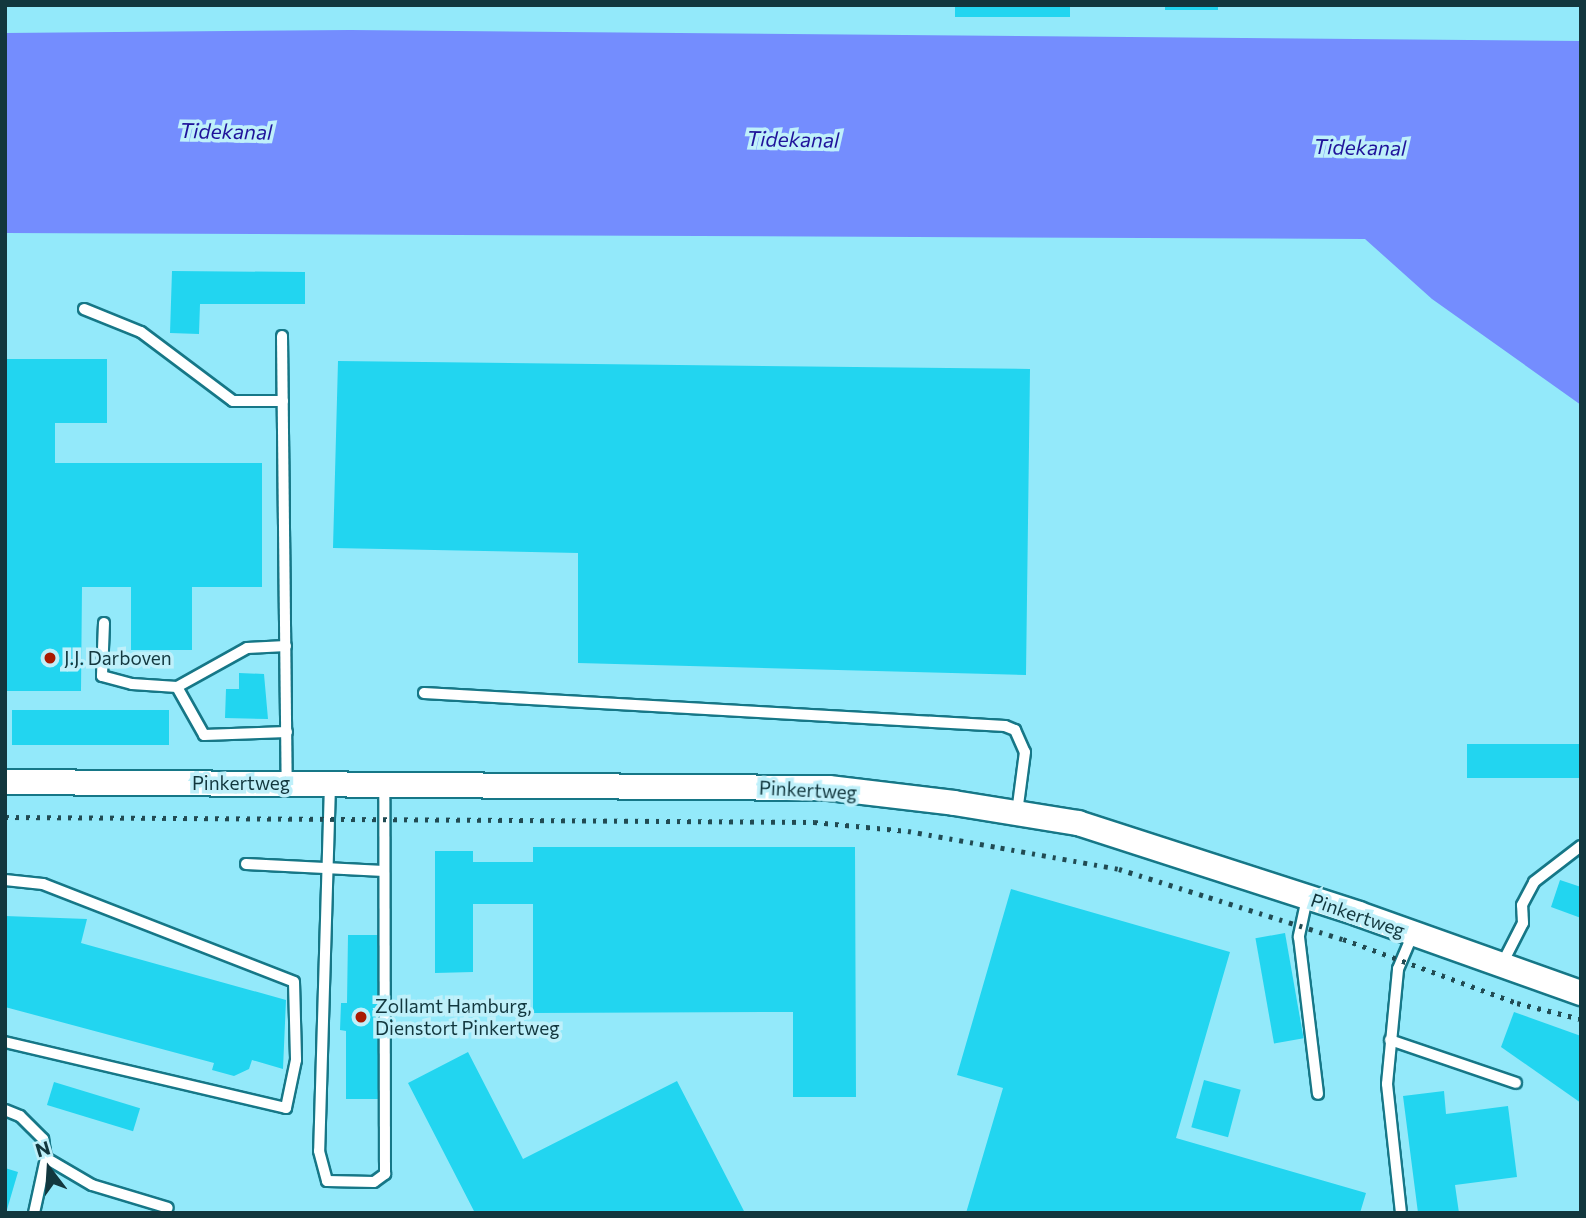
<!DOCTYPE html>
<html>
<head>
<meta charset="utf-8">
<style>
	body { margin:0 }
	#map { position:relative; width:1586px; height:1218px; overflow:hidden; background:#93e9fa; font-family:Commissioner,sans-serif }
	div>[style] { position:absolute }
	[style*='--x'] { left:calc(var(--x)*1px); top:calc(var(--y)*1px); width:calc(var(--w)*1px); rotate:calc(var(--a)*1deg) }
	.water>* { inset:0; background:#748dfe }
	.building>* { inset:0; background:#22d5f0; transform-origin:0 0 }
	.roads { filter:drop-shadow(2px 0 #167787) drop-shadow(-2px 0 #167787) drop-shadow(0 2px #167787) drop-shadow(0 -2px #167787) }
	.service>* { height:10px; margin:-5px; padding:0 5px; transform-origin:5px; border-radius:5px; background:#fff }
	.tertiary>* { height:24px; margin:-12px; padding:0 12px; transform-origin:12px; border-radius:12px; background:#fff }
	.rail>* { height:5px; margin-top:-2.5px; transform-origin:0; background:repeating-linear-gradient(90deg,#214b53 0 3.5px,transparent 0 10.5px) }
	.dots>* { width:19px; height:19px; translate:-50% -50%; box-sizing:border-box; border:4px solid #bff0fa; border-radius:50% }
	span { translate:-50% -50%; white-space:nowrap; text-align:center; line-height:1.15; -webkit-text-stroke:7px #bff0fa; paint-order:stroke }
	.poi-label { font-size:19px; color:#12373e }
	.left { translate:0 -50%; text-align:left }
	.street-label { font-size:19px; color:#12373e }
	.water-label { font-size:21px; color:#1f129a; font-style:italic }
	.frame { position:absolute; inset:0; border:7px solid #12373e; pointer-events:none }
	.north { position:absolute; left:14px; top:1134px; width:70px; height:70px; -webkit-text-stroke:5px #bff0fa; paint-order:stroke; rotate:343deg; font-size:19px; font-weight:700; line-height:28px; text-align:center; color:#12373e }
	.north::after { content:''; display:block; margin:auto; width:24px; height:32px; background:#12373e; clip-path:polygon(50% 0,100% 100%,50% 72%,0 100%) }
</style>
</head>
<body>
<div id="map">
	<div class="water">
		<i style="clip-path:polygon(350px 30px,1581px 41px,1581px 405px,1432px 299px,1365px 239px,5px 233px,5px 33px)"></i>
	</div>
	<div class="building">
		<i style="left:955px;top:5px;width:115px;height:12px"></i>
		<i style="left:1165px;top:5px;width:53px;height:5px"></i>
		<i style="clip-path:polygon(172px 271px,305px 272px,305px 304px,200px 304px,199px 334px,170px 333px)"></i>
		<i style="clip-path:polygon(5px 359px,107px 359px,107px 423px,55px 423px,55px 463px,262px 463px,262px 587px,192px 587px,192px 650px,131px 650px,131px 587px,82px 587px,81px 691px,5px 691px)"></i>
		<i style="clip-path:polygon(338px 361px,1030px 369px,1026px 675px,578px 663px,578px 553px,333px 548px)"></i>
		<i style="clip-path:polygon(239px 673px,264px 674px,268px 719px,225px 718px,226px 689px,239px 689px)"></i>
		<i style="left:12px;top:710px;width:157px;height:35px"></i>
		<i style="left:1581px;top:744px;width:34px;height:114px;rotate:90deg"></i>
		<i style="clip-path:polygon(533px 847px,855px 847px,856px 1097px,793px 1097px,793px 1012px,533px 1013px,533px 904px,473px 904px,473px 972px,435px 973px,435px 851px,473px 851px,473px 862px,533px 862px)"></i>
		<i style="clip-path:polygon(1560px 880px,1581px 887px,1581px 918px,1551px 907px)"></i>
		<i style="clip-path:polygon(1011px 889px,1230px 952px,1176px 1138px,1366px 1193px,1360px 1213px,966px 1213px,1003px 1088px,957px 1075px)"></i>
		<i style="clip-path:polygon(5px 916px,87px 919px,81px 943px,286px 1000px,283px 1069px,252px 1060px,249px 1069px,234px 1076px,212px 1070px,214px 1063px,5px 1007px)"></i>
		<i style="left:1285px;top:933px;width:107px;height:30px;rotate:80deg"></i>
		<i style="clip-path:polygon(348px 935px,382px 935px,380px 1099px,346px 1099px,346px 1031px,340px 1030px,341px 1003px,347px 1003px)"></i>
		<i style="clip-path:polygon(1514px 1012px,1581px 1036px,1581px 1103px,1501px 1047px)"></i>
		<i style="clip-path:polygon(468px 1052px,523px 1159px,677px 1081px,745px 1213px,475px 1213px,408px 1083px)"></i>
		<i style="left:1204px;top:1080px;width:38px;height:49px;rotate:15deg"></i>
		<i style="left:54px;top:1082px;width:90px;height:24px;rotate:17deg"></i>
		<i style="clip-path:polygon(1444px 1091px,1446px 1114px,1508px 1106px,1517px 1177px,1455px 1185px,1459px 1213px,1418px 1213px,1403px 1096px)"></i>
		<i style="clip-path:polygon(5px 1168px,18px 1172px,6px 1213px,5px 1213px)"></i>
	</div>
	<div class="roads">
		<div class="service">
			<i style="--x:84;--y:309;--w:61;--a:22"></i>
			<i style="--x:141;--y:332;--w:115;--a:36.9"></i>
			<i style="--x:233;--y:401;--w:50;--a:0"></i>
			<i style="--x:282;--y:336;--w:447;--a:89.4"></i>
			<i style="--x:104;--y:623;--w:53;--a:92.2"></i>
			<i style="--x:102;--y:676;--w:31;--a:15"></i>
			<i style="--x:132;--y:684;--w:45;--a:3.8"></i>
			<i style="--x:177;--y:687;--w:80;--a:-29.1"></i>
			<i style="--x:247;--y:648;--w:39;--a:-3"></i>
			<i style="--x:177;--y:687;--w:55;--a:60.6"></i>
			<i style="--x:204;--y:735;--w:83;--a:-2.1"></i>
			<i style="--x:424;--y:693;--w:582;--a:3.25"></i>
			<i style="--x:1005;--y:726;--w:11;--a:22"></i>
			<i style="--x:1015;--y:730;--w:24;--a:66"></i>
			<i style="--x:1025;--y:752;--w:62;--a:97.5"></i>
			<i style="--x:330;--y:785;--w:366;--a:91.7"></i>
			<i style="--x:319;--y:1151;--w:31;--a:75"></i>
			<i style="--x:327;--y:1181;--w:47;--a:1.2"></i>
			<i style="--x:374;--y:1182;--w:14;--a:-36"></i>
			<i style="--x:385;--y:1174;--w:387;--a:-90.1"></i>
			<i style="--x:246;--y:864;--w:138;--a:2.9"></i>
			<i style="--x:5;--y:880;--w:38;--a:6"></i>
			<i style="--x:43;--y:884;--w:269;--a:21.3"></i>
			<i style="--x:294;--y:982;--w:78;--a:88.5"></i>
			<i style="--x:296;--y:1060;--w:49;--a:101.8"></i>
			<i style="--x:286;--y:1108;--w:289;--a:-166.8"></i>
			<i style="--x:1307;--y:898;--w:40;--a:102"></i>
			<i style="--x:1299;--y:937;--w:158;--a:83.1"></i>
			<i style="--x:1502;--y:964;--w:46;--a:-62.9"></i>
			<i style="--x:1523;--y:923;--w:18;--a:-93"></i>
			<i style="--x:1522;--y:905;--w:26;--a:-62"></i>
			<i style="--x:1534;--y:882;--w:59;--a:-37.5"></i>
			<i style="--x:1390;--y:1040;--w:133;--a:18.8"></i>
			<i style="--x:5;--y:1110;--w:16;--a:22"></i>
			<i style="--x:20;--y:1116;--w:33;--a:45"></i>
			<i style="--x:43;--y:1139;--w:19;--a:81"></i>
			<i style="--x:46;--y:1158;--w:56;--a:102.3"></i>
			<i style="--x:46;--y:1158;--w:53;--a:30.4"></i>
			<i style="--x:92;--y:1185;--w:79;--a:16.8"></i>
			<i style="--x:1401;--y:1213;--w:130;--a:-96.2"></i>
			<i style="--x:1387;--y:1084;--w:116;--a:-84.5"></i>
			<i style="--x:1398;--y:969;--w:38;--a:-67"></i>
		</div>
		<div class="tertiary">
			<i style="--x:5;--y:782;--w:824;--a:0.42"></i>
			<i style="--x:829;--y:788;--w:126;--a:6.8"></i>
			<i style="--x:954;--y:803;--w:126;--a:9.2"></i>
			<i style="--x:1078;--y:823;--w:295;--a:17.9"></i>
			<i style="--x:1359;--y:914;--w:236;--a:19.6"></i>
		</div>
	</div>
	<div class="rail">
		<i style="--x:5;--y:817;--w:809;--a:0.35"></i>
		<i style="--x:814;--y:822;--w:94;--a:5.5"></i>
		<i style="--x:908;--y:831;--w:214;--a:10.2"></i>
		<i style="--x:1119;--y:869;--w:235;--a:17.4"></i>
		<i style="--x:1343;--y:939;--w:185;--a:20.2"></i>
		<i style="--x:1517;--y:1003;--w:66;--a:14"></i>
	</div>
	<div class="dots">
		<i style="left:50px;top:658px;background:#aa1a01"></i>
		<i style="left:361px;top:1017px;background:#aa1a01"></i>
	</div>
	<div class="poi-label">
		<span class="left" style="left:64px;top:658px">J.J. Darboven</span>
		<span class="left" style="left:375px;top:1017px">Zollamt Hamburg,<br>Dienstort Pinkertweg</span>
	</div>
	<div class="street-label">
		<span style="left:241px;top:783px">Pinkertweg</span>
		<span style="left:808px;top:790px;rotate:3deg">Pinkertweg</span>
		<span style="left:1358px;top:915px;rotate:19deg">Pinkertweg</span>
	</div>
	<div class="water-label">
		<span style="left:226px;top:131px;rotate:1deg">Tidekanal</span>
		<span style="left:793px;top:139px;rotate:1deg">Tidekanal</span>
		<span style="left:1360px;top:147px;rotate:1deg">Tidekanal</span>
	</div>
	<div class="frame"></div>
	<div class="north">N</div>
</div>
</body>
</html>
